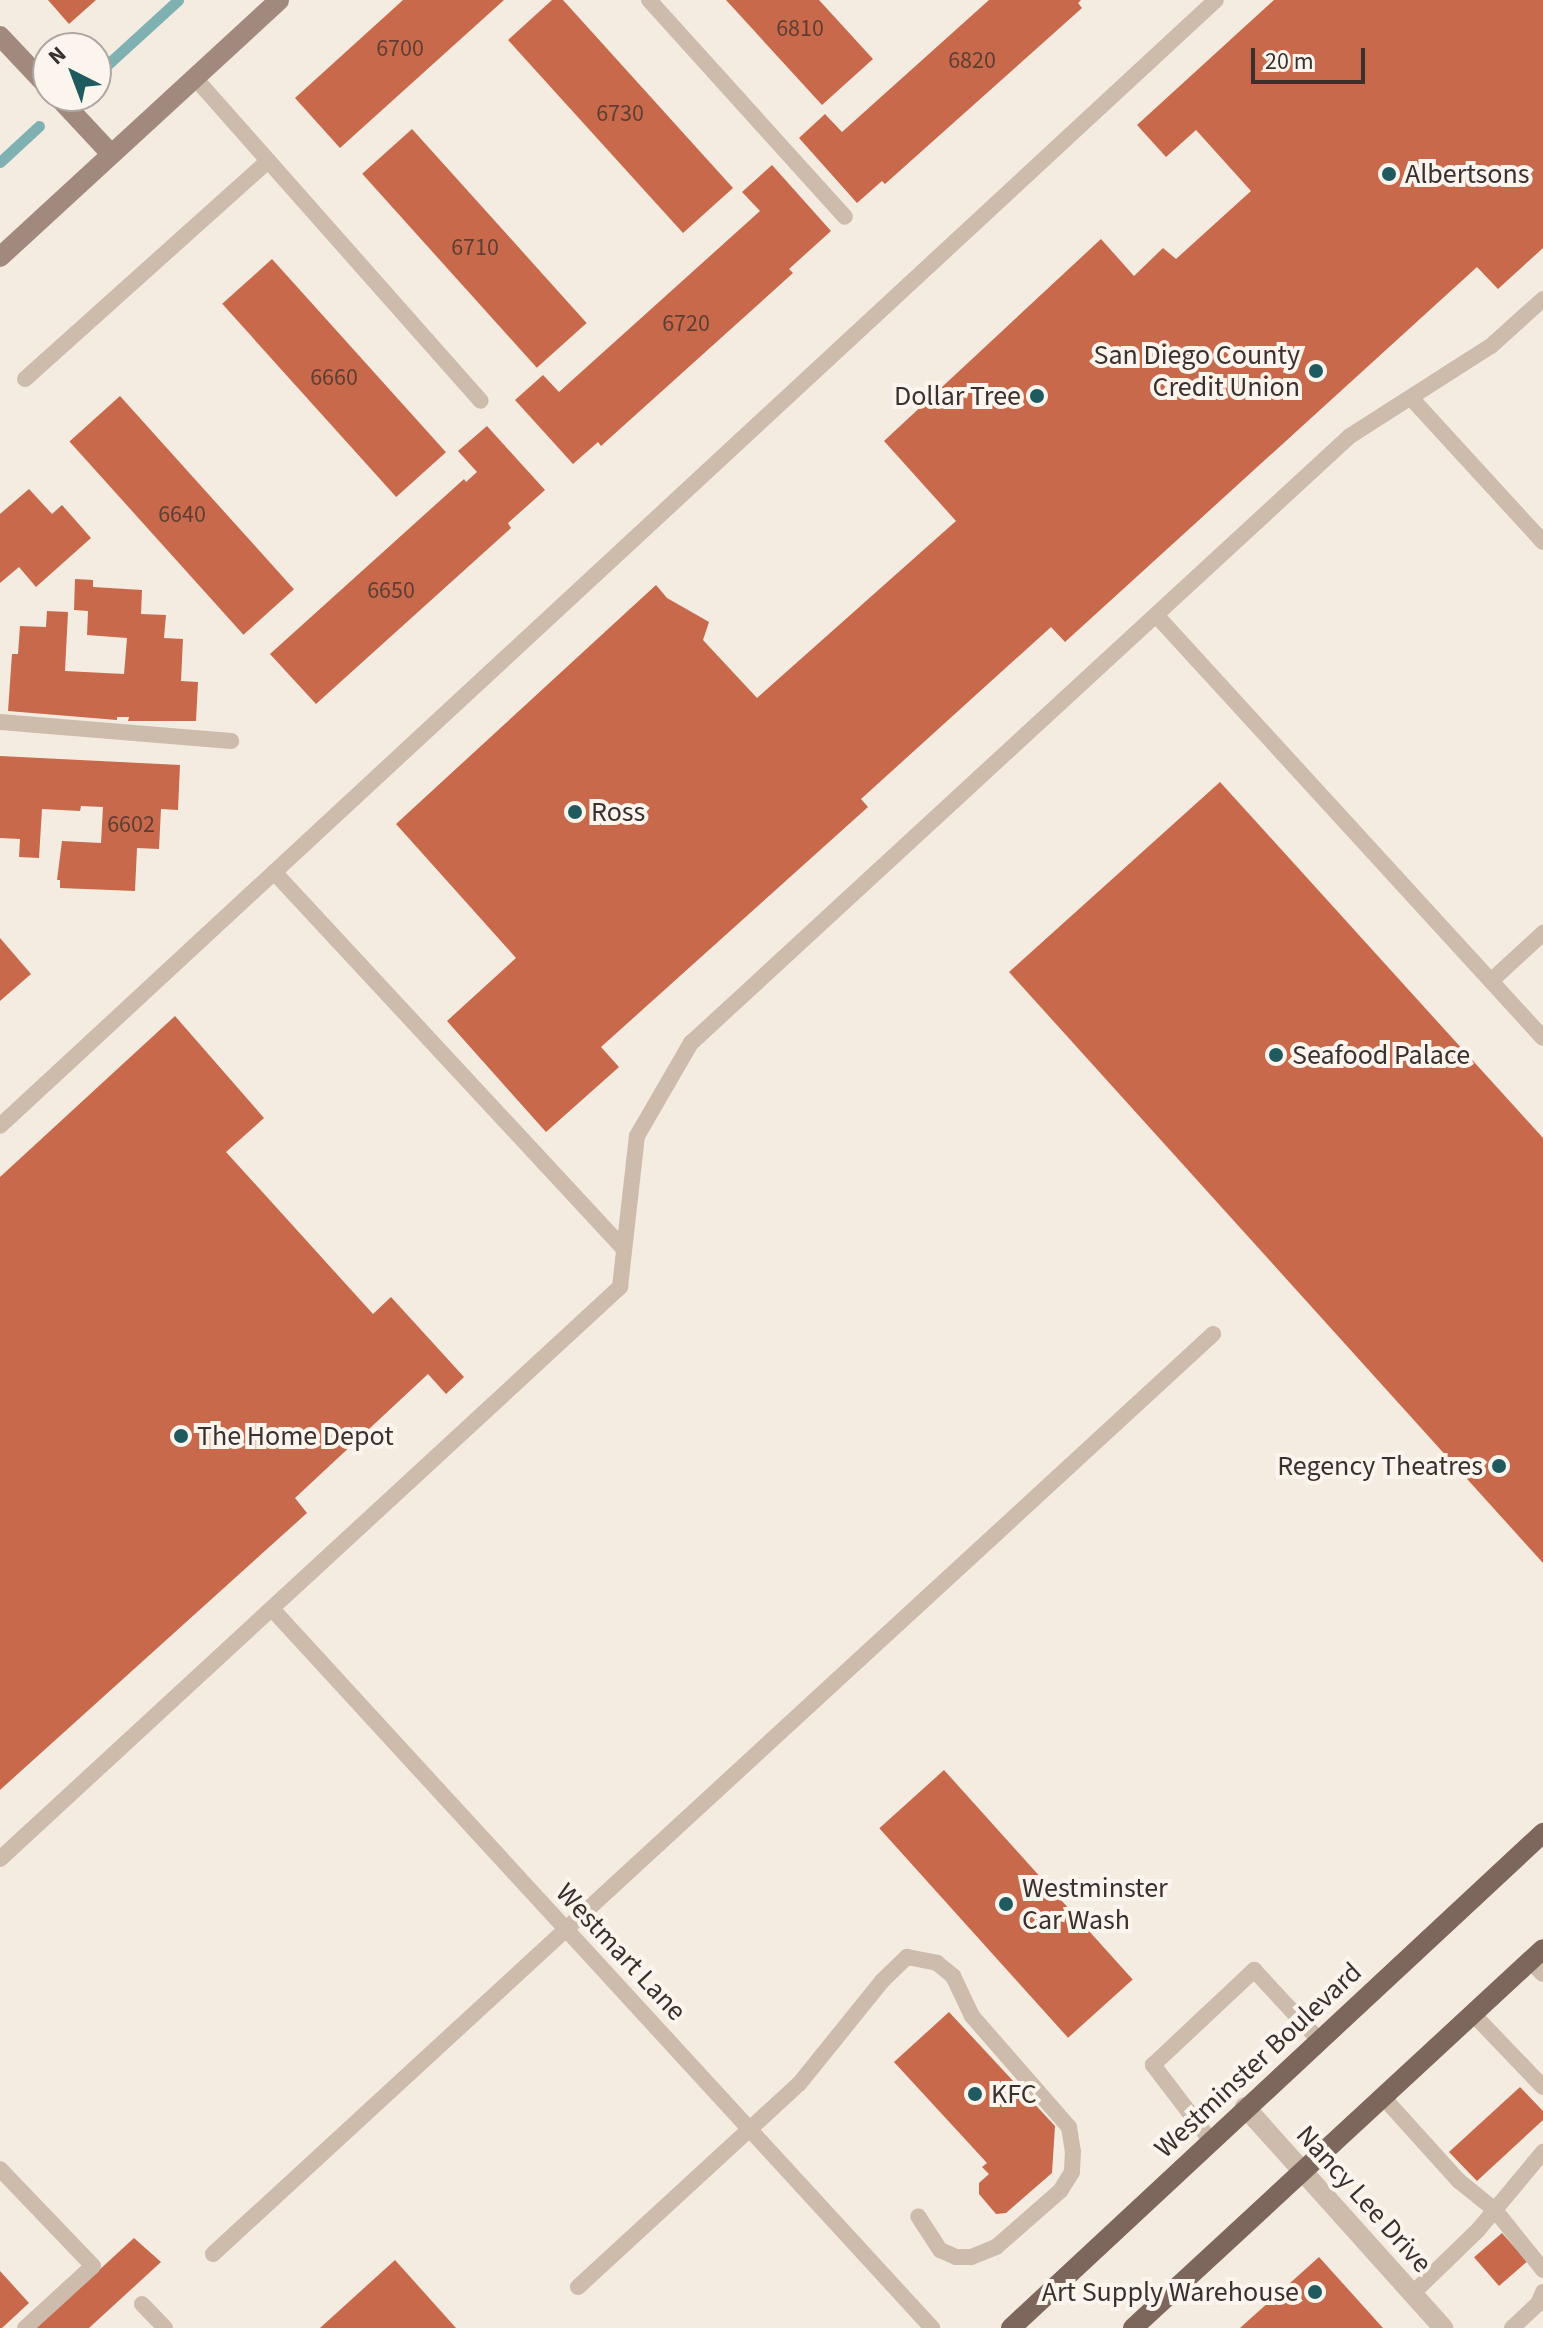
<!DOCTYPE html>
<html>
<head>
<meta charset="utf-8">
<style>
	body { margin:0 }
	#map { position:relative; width:1543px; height:2328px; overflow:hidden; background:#f4ebe1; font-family:"Source Sans 3",sans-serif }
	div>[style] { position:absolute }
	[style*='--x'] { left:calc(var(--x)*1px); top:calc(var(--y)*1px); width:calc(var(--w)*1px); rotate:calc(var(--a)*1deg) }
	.stream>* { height:11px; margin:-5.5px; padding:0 5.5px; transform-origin:5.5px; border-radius:5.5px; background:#7fb0b2 }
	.building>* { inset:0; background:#c8694b; transform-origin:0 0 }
	.lane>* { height:16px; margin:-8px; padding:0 8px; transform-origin:8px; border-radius:8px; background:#cdbbac }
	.street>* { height:20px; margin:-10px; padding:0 10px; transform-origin:10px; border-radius:10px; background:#cdbbac }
	.secondary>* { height:20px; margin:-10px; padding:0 10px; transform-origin:10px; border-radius:10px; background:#a18a7d }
	.primary>* { height:20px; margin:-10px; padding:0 10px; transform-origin:10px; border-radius:10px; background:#7d675c }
	.dots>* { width:22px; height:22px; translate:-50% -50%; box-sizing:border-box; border:4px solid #fbf5ee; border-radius:50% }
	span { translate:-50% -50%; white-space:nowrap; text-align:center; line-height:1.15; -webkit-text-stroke:8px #fbf5ee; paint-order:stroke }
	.number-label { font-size:24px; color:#5e3e33 }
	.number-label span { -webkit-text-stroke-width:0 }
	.poi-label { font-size:28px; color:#3b302b }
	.left { translate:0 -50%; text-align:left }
	.right { translate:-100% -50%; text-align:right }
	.street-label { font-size:28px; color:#3b302b }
	.north { position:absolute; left:32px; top:32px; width:80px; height:80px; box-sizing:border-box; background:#fbf5ee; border:2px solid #aea6a0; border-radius:50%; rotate:318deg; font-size:22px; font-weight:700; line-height:32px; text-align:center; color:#3b302b }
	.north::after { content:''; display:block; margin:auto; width:28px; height:36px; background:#1f5a5e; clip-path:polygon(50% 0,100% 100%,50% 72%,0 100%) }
	.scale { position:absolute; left:1251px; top:48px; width:114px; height:36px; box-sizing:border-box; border:4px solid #3b302b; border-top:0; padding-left:10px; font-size:24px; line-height:28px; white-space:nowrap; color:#3b302b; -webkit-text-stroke:6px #fbf5ee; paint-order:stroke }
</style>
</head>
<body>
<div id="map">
	<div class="stream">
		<i style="--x:96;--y:75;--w:111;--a:-42.4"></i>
		<i style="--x:0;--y:162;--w:53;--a:-42.7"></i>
	</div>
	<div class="building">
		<i style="clip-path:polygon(48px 0,96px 0,69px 24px)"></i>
		<i style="clip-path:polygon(403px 0,504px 0,340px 148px,295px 98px)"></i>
		<i style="clip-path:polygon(552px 0,563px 0,733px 188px,683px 233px,508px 40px)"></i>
		<i style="clip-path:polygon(726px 0,819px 0,873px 59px,822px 105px)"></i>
		<i style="clip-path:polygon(989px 0,1081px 0,1078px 3px,1082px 8px,885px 184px,882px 181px,857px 203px,799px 138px,825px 114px,842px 132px)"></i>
		<i style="clip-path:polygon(1274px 0,1543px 0,1543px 248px,1498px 289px,1477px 267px,1065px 642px,1051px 627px,861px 799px,868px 807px,601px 1047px,619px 1067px,546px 1132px,447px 1021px,516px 958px,396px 824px,656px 585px,667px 598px,709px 622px,703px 640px,757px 698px,956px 521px,884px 441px,1101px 239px,1134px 276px,1163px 248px,1176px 259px,1251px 191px,1196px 130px,1166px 157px,1137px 125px)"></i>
		<i style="left:412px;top:129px;width:261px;height:67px;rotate:48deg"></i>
		<i style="clip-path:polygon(772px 165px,831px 231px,789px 269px,793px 273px,601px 446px,598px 442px,573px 464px,515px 400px,543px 375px,559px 392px,760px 211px,742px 192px)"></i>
		<i style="left:272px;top:259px;width:260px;height:67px;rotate:48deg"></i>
		<i style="left:120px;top:396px;width:260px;height:68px;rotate:48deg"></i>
		<i style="clip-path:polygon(487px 426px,545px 490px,508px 523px,511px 528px,316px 704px,270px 654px,464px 479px,466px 482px,477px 472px,458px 451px)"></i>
		<i style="clip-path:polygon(29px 489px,52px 514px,62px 505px,91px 538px,36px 587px,19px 567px,0 583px,0 514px)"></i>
		<i style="clip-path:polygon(75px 579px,93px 580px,93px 587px,142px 590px,141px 614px,166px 615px,164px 638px,183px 639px,181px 681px,198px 682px,196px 721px,128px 721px,129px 717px,117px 717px,117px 720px,8px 711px,12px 654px,18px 654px,20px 626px,46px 627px,47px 611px,68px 612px,65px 671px,124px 674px,127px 638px,87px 635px,88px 611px,74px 610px)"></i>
		<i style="clip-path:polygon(0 756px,180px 765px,178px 810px,161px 809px,159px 849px,137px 848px,135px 891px,60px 888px,60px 880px,57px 880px,62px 841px,101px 843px,103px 807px,81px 806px,80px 811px,42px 809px,39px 858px,19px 857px,20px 839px,0 838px)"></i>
		<i style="clip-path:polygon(1220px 782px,1543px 1138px,1543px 1563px,1009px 972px)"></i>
		<i style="clip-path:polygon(0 938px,31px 974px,0 1001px)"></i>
		<i style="clip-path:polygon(175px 1016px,264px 1118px,226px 1152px,373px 1314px,391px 1297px,464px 1377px,446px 1394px,428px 1374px,295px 1498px,307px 1513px,0 1790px,0 1177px)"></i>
		<i style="left:944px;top:1770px;width:282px;height:87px;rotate:48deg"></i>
		<i style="clip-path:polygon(949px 2012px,1055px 2126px,1052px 2173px,1006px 2213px,996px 2214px,979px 2194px,979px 2183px,989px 2174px,982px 2167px,987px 2163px,894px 2062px)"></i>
		<i style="clip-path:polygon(1520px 2087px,1543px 2111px,1543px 2120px,1477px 2181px,1449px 2152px)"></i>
		<i style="left:1502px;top:2233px;width:38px;height:37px;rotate:49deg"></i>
		<i style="clip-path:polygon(134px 2238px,161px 2262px,89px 2328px,36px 2328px)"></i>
		<i style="clip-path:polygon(1319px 2257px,1383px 2328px,1240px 2328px)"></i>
		<i style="clip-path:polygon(395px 2260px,456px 2328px,320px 2328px)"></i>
		<i style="clip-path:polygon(0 2271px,29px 2303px,2px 2328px,0 2328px)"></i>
	</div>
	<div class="lane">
		<i style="--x:649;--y:0;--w:292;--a:47.9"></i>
		<i style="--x:195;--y:78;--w:431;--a:48.5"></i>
		<i style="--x:25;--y:379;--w:325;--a:-41.9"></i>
		<i style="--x:1412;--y:399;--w:194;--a:47.5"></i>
		<i style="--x:1156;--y:615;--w:573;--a:47.54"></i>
		<i style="--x:0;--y:722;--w:232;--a:4.7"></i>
		<i style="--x:274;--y:872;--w:514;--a:47.13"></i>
		<i style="--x:1491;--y:981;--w:71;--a:-42.7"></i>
		<i style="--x:0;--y:1126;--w:1657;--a:-42.8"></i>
		<i style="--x:273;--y:1610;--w:975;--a:47.45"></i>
		<i style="--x:0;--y:1859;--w:844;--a:-42.69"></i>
		<i style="--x:620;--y:1287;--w:152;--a:-83.6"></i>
		<i style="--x:637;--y:1136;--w:108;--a:-59.9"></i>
		<i style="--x:691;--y:1043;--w:896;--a:-42.65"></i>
		<i style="--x:1350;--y:436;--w:167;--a:-32.6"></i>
		<i style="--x:1491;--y:346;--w:70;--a:-42.1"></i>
		<i style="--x:1530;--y:1961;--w:18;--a:45"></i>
		<i style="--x:1473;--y:2014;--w:101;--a:46.2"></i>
		<i style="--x:1383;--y:2097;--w:113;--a:47.9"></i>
		<i style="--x:1459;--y:2181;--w:46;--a:38.9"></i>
		<i style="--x:1495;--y:2210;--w:77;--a:51.3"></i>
		<i style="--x:1211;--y:2141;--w:96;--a:-127.3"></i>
		<i style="--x:1153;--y:2065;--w:139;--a:-43.2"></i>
		<i style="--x:1254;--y:1970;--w:97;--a:47.1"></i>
		<i style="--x:0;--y:2169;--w:134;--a:46.2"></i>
		<i style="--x:93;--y:2266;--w:92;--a:137.6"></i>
		<i style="--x:213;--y:2254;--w:1359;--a:-42.61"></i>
		<i style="--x:578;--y:2287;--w:300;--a:-42.6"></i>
		<i style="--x:799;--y:2084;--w:132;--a:-51.1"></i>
		<i style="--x:882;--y:1981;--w:35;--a:-44"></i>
		<i style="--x:907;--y:1957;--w:31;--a:11"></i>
		<i style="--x:937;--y:1963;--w:21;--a:39"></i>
		<i style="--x:953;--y:1976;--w:44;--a:64.6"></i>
		<i style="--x:972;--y:2016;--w:147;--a:48.9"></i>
		<i style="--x:1069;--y:2127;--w:24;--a:81"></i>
		<i style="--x:1073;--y:2151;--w:21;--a:93"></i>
		<i style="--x:1072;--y:2172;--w:22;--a:122"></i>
		<i style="--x:1060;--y:2191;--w:85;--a:138.8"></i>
		<i style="--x:996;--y:2247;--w:27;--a:158"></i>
		<i style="--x:971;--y:2257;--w:15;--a:180"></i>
		<i style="--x:956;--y:2257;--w:17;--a:-156"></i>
		<i style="--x:940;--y:2250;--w:40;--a:-122.9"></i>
		<i style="--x:1412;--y:2294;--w:92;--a:-44.1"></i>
		<i style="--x:1478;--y:2230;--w:102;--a:-50.2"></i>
		<i style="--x:142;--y:2304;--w:33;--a:46"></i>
		<i style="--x:1512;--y:2328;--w:35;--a:-43"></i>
		<i style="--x:1538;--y:2304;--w:13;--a:-67"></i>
	</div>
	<div class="street">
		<i style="--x:1245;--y:2107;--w:297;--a:48.1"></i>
	</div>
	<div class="secondary">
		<i style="--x:0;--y:36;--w:70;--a:46.7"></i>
		<i style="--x:57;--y:96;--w:79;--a:47"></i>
		<i style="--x:0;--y:257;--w:379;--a:-42.6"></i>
	</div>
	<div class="primary">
		<i style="--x:1011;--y:2328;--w:727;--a:-42.94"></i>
		<i style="--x:1133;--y:2328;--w:558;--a:-42.75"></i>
	</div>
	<div class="dots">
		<i style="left:1389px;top:174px;background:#1f5a5e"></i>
		<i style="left:1316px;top:371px;background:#1f5a5e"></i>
		<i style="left:1037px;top:396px;background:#1f5a5e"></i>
		<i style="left:575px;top:812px;background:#1f5a5e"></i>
		<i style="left:1276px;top:1055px;background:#1f5a5e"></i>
		<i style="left:181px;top:1436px;background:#1f5a5e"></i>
		<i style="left:1499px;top:1466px;background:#1f5a5e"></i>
		<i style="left:1006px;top:1904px;background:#1f5a5e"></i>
		<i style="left:975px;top:2094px;background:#1f5a5e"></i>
		<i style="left:1315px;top:2292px;background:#1f5a5e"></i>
	</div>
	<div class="number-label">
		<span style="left:800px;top:29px">6810</span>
		<span style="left:400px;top:49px">6700</span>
		<span style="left:972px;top:61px">6820</span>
		<span style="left:620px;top:114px">6730</span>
		<span style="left:475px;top:248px">6710</span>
		<span style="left:686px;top:324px">6720</span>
		<span style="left:334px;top:378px">6660</span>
		<span style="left:182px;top:515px">6640</span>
		<span style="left:391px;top:591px">6650</span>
		<span style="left:131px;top:825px">6602</span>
	</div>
	<div class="poi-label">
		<span class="left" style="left:1405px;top:174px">Albertsons</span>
		<span class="right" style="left:1300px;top:371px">San Diego County<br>Credit Union</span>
		<span class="right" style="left:1021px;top:396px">Dollar Tree</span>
		<span class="left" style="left:591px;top:812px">Ross</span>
		<span class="left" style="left:1292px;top:1055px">Seafood Palace</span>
		<span class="left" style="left:197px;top:1436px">The Home Depot</span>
		<span class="right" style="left:1483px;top:1466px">Regency Theatres</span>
		<span class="left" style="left:1022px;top:1904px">Westminster<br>Car Wash</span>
		<span class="left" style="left:991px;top:2094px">KFC</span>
		<span class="right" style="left:1299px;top:2292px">Art Supply Warehouse</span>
	</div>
	<div class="street-label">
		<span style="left:621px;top:1952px;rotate:47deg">Westmart Lane</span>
		<span style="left:1258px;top:2060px;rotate:-43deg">Westminster Boulevard</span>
		<span style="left:1364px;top:2199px;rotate:48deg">Nancy Lee Drive</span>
	</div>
	<div class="north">N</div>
	<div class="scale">20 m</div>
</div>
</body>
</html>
